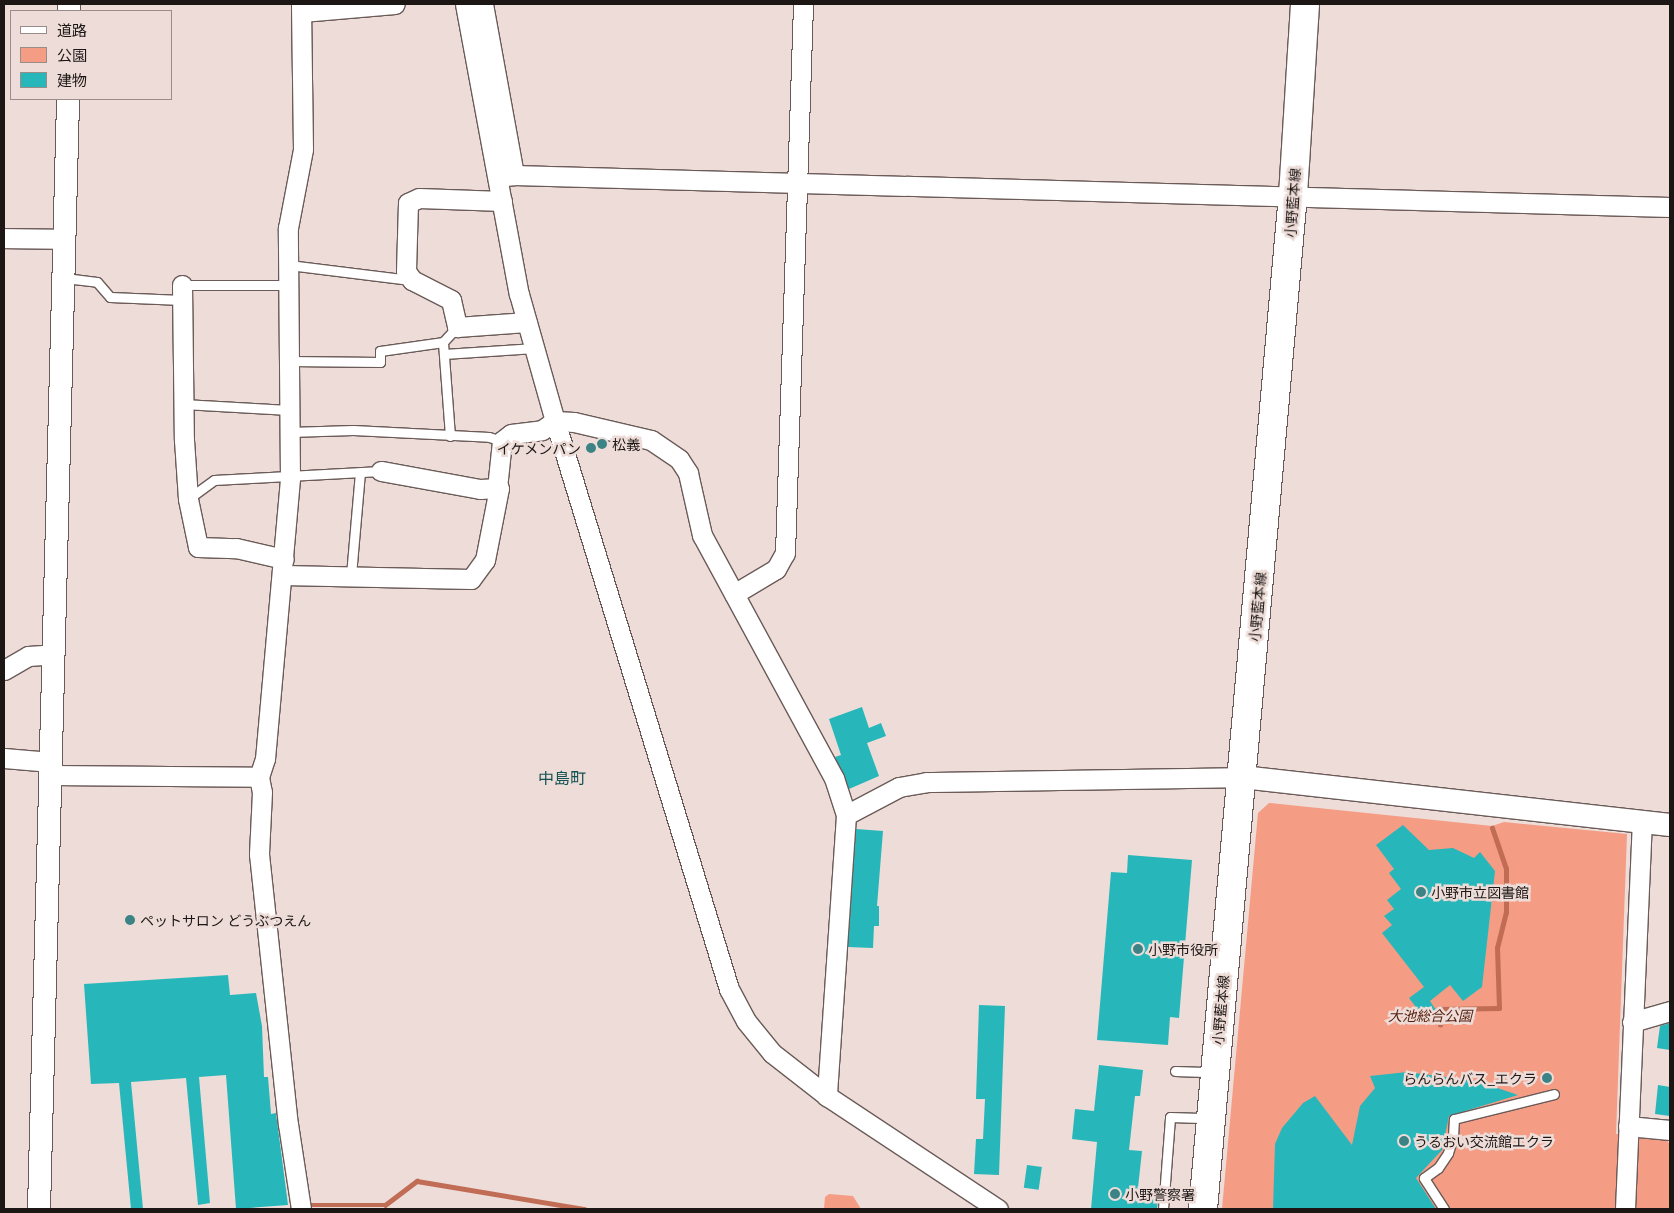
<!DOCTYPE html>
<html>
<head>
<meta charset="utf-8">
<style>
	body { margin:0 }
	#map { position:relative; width:1674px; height:1213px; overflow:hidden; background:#eddcd7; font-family:Georgia,"Noto Sans JP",serif }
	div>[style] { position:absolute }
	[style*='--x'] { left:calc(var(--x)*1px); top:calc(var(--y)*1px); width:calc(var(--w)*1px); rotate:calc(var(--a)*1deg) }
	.green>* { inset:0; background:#f59c84 }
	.stream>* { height:4.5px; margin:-2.25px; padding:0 2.25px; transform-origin:2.25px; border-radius:2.25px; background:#c16c55 }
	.building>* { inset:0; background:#27b7ba; transform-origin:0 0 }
	.roads { filter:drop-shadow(1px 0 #6a5b58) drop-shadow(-1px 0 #6a5b58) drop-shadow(0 1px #6a5b58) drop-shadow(0 -1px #6a5b58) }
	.service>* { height:9px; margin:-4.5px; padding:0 4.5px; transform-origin:4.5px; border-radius:4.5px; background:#fff }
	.minor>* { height:19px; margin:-9.5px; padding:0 9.5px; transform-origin:9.5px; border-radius:9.5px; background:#fff }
	.tertiary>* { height:22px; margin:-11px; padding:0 11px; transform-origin:11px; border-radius:11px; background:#fff }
	.primary>* { height:28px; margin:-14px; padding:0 14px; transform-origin:14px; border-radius:14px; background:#fff }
	.dots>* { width:14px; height:14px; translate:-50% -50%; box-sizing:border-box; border:2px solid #eddcd7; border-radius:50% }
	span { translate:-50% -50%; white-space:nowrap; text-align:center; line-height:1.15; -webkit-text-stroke:5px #eddcd7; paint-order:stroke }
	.street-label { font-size:14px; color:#1c1614 }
	.poi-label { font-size:14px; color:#1c1614 }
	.left { translate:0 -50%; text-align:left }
	.right { translate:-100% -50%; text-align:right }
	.park-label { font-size:14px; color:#531c0d; font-style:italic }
	.quarter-label { font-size:16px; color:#135152 }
	.frame { position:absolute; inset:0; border:5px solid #1c1614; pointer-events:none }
	.legend { position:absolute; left:10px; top:10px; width:162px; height:90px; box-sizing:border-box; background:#eddcd7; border:1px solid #998d89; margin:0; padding:6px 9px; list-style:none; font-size:15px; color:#1c1614 }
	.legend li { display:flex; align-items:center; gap:10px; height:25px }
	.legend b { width:25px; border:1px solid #998d89 }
</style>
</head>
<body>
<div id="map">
	<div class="green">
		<i style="clip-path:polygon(1269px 803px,1492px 826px,1504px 822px,1627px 834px,1616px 1134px,1666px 1138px,1670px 1145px,1670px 1209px,1222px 1209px,1258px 813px)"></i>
		<i style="clip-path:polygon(829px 1194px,853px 1196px,861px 1209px,824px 1209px,825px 1197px)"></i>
	</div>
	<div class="stream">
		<i style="--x:1440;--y:1025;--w:16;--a:-90"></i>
		<i style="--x:1440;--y:1009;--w:59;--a:-1"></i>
		<i style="--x:1499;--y:1008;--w:60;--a:-91.9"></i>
		<i style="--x:1497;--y:948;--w:36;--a:-76"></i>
		<i style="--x:1506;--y:913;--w:44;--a:-90"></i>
		<i style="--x:1506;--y:869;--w:43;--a:-108.9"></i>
		<i style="--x:307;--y:1205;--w:78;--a:0"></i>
		<i style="--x:385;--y:1205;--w:40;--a:-37"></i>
		<i style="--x:417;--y:1181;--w:170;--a:9.5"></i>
	</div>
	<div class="building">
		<i style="clip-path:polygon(862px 707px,869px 728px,881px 723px,886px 736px,867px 743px,879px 776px,849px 789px,835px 757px,841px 755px,829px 719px)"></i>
		<i style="clip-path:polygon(1403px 825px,1429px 850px,1453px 848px,1474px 858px,1480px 852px,1495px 871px,1482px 987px,1463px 1001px,1450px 985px,1430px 1001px,1436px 1010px,1425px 1019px,1409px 998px,1424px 987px,1382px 933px,1392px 925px,1384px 916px,1394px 909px,1387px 900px,1401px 889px,1389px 873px,1394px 869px,1376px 845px)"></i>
		<i style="clip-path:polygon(856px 829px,883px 831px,877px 906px,879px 906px,879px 926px,874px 926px,873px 948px,848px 947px)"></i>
		<i style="clip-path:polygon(1128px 855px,1192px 860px,1179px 1018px,1170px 1017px,1168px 1045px,1097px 1040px,1111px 872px,1127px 873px)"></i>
		<i style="clip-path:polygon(228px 975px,230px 995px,256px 993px,262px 1026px,264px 1077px,268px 1077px,271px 1114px,276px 1113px,288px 1205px,236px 1209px,226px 1075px,199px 1077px,210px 1203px,198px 1205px,186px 1078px,131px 1082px,143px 1209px,131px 1209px,119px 1083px,91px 1084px,84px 984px)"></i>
		<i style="clip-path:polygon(979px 1005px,1005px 1006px,999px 1175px,974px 1174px,976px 1139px,983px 1139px,985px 1099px,976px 1099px)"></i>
		<i style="clip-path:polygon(1670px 1023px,1670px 1050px,1657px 1048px,1660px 1026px)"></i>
		<i style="clip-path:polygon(1099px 1065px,1143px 1070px,1140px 1096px,1135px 1096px,1129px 1150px,1142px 1151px,1137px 1197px,1158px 1199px,1157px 1209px,1091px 1209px,1097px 1142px,1072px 1139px,1075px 1109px,1094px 1111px)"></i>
		<i style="clip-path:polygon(1407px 1072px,1477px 1081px,1518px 1095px,1449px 1116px,1442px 1150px,1416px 1178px,1436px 1209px,1273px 1209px,1275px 1144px,1282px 1128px,1303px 1103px,1315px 1096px,1352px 1145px,1360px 1106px,1375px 1088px,1370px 1076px)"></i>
		<i style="clip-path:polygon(1658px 1085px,1670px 1087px,1670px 1116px,1655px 1114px)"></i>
		<i style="left:1027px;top:1165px;width:15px;height:23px;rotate:8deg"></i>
	</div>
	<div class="roads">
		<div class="service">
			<i style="--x:289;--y:265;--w:122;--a:7.1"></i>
			<i style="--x:65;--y:278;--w:32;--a:7"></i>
			<i style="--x:97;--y:282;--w:20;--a:49"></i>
			<i style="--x:110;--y:297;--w:72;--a:2.4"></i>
			<i style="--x:182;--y:285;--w:107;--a:0"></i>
			<i style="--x:444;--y:354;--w:91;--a:-3.8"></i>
			<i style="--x:289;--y:361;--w:91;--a:0.6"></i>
			<i style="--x:380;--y:362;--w:11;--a:-90"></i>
			<i style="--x:380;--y:351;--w:64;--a:-8.1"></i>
			<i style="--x:183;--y:404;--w:106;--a:3.2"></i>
			<i style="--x:289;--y:432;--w:64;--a:-1.8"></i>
			<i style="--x:353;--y:430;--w:136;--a:2.9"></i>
			<i style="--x:489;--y:437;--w:14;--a:17"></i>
			<i style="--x:450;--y:436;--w:94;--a:-94.3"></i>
			<i style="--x:443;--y:342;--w:21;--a:-47"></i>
			<i style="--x:188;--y:499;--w:32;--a:-36"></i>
			<i style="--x:214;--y:480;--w:167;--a:-3.1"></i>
			<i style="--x:351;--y:575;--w:103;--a:-85"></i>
			<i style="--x:1175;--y:1071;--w:37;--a:2"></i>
			<i style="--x:1163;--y:1209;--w:92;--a:-85.6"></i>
			<i style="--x:1170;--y:1117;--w:38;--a:2"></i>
			<i style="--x:1444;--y:1209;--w:37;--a:-123"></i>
			<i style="--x:1424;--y:1178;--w:17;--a:-36"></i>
			<i style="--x:1438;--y:1168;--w:18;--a:-56"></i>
			<i style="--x:1448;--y:1153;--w:17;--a:-73"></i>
			<i style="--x:1453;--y:1137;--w:18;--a:-87"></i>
			<i style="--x:1454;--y:1119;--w:103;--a:-14"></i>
		</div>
		<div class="minor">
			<i style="--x:465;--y:4;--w:295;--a:79.5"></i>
			<i style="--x:519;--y:294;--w:132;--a:74.2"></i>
			<i style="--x:555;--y:421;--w:594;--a:72.97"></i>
			<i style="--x:729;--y:989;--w:36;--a:62"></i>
			<i style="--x:746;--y:1021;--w:41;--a:50.9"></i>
			<i style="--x:772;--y:1053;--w:70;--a:38"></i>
			<i style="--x:827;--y:1096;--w:205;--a:33.5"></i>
			<i style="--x:483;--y:4;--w:174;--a:79.7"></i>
			<i style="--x:302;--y:12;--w:93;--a:-4.9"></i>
			<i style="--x:498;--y:177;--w:16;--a:-7"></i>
			<i style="--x:514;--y:175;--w:1156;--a:1.59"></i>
			<i style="--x:502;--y:201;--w:83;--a:-177.9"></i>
			<i style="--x:419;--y:198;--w:12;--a:156"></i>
			<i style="--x:408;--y:203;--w:68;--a:91.7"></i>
			<i style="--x:406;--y:271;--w:11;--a:56"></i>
			<i style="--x:412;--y:280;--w:44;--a:27.1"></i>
			<i style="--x:451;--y:300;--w:28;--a:77"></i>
			<i style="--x:457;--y:327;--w:70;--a:-4.1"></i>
			<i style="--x:4;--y:238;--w:61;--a:0.9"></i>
			<i style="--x:182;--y:285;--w:155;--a:89.3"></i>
			<i style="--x:184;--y:440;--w:59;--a:86.1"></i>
			<i style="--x:188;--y:499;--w:49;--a:78.2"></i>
			<i style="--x:198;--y:547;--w:38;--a:2"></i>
			<i style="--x:236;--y:548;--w:49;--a:12.9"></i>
			<i style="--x:497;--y:488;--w:47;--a:-83.9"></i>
			<i style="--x:502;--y:441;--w:11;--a:-38"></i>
			<i style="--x:511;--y:434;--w:31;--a:-7"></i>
			<i style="--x:542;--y:430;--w:16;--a:-35"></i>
			<i style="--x:555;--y:421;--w:19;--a:3"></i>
			<i style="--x:574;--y:422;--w:79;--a:13.2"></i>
			<i style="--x:651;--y:440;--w:34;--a:34"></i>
			<i style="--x:679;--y:459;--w:17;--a:57"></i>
			<i style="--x:688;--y:473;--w:64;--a:77.3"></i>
			<i style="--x:702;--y:535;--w:277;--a:61.5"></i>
			<i style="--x:834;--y:778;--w:39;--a:72"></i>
			<i style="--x:846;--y:815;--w:282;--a:93.9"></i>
			<i style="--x:283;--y:575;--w:188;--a:1.2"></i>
			<i style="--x:471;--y:579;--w:24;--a:-54"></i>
			<i style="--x:485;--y:560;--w:73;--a:-79"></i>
			<i style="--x:499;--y:488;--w:19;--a:177"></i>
			<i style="--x:480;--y:489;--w:101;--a:-169.7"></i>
			<i style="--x:734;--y:594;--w:49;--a:-30.8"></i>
			<i style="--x:776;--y:569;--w:18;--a:-61"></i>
			<i style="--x:785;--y:553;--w:549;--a:-88.12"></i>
			<i style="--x:4;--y:670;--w:28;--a:-30"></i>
			<i style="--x:28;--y:656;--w:26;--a:-4"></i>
			<i style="--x:4;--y:758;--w:47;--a:4.9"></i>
			<i style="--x:50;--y:775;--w:209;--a:0.5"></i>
			<i style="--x:259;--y:777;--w:15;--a:79"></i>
			<i style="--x:262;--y:792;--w:62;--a:92.8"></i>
			<i style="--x:259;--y:854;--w:272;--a:83.9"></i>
			<i style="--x:288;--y:1124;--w:86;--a:81.3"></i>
			<i style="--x:259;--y:777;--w:19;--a:-72"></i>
			<i style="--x:265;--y:759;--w:282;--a:-84.9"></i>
			<i style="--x:290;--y:478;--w:250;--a:-90.5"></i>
			<i style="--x:288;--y:228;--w:80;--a:-79.2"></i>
			<i style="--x:303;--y:149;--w:145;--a:-90.8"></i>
			<i style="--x:846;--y:815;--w:60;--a:-27.8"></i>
			<i style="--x:899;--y:787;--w:27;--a:-10"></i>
			<i style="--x:926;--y:782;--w:316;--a:-0.9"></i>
			<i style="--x:1632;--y:1022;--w:40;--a:-16"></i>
			<i style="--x:1628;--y:1126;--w:42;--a:5.4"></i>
			<i style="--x:1625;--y:1209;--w:387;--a:-87.5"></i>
		</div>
		<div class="tertiary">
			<i style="--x:69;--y:11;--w:7;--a:-90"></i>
			<i style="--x:1242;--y:777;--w:431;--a:6.4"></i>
			<i style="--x:39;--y:1209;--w:1110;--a:-88.5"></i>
		</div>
		<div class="primary">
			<i style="--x:1203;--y:1209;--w:1018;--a:-84.93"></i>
			<i style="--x:1293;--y:195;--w:191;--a:-86.4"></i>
		</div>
	</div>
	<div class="dots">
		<i style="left:602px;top:444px;background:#3b8385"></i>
		<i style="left:591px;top:448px;background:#3b8385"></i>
		<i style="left:1421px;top:892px;background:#3b8385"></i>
		<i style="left:130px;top:920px;background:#3b8385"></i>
		<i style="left:1138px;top:949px;background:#3b8385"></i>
		<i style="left:1547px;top:1078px;background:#3b8385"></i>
		<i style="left:1404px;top:1141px;background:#3b8385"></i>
		<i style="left:1115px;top:1194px;background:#3b8385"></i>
	</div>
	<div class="street-label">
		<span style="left:1292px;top:203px;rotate:-86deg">小野藍本線</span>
		<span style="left:1257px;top:607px;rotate:-85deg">小野藍本線</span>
		<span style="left:1220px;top:1010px;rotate:-85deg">小野藍本線</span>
	</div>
	<div class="poi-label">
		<span class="left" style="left:612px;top:444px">松義</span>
		<span class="right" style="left:581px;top:448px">イケメンパン</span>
		<span class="left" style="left:1431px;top:892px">小野市立図書館</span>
		<span class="left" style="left:140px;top:920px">ペットサロン どうぶつえん</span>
		<span class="left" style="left:1148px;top:949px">小野市役所</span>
		<span class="right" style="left:1537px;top:1078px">らんらんバス_エクラ</span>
		<span class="left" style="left:1414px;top:1141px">うるおい交流館エクラ</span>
		<span class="left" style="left:1125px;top:1194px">小野警察署</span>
	</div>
	<div class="park-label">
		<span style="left:1430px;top:1015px">大池総合公園</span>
	</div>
	<div class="quarter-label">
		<span style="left:562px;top:777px">中島町</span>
	</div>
	<div class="frame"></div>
	<ul class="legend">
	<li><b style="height:6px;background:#fff"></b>道路</li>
	<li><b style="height:14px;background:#f59c84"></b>公園</li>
	<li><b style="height:14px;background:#27b7ba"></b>建物</li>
	</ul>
</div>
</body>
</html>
